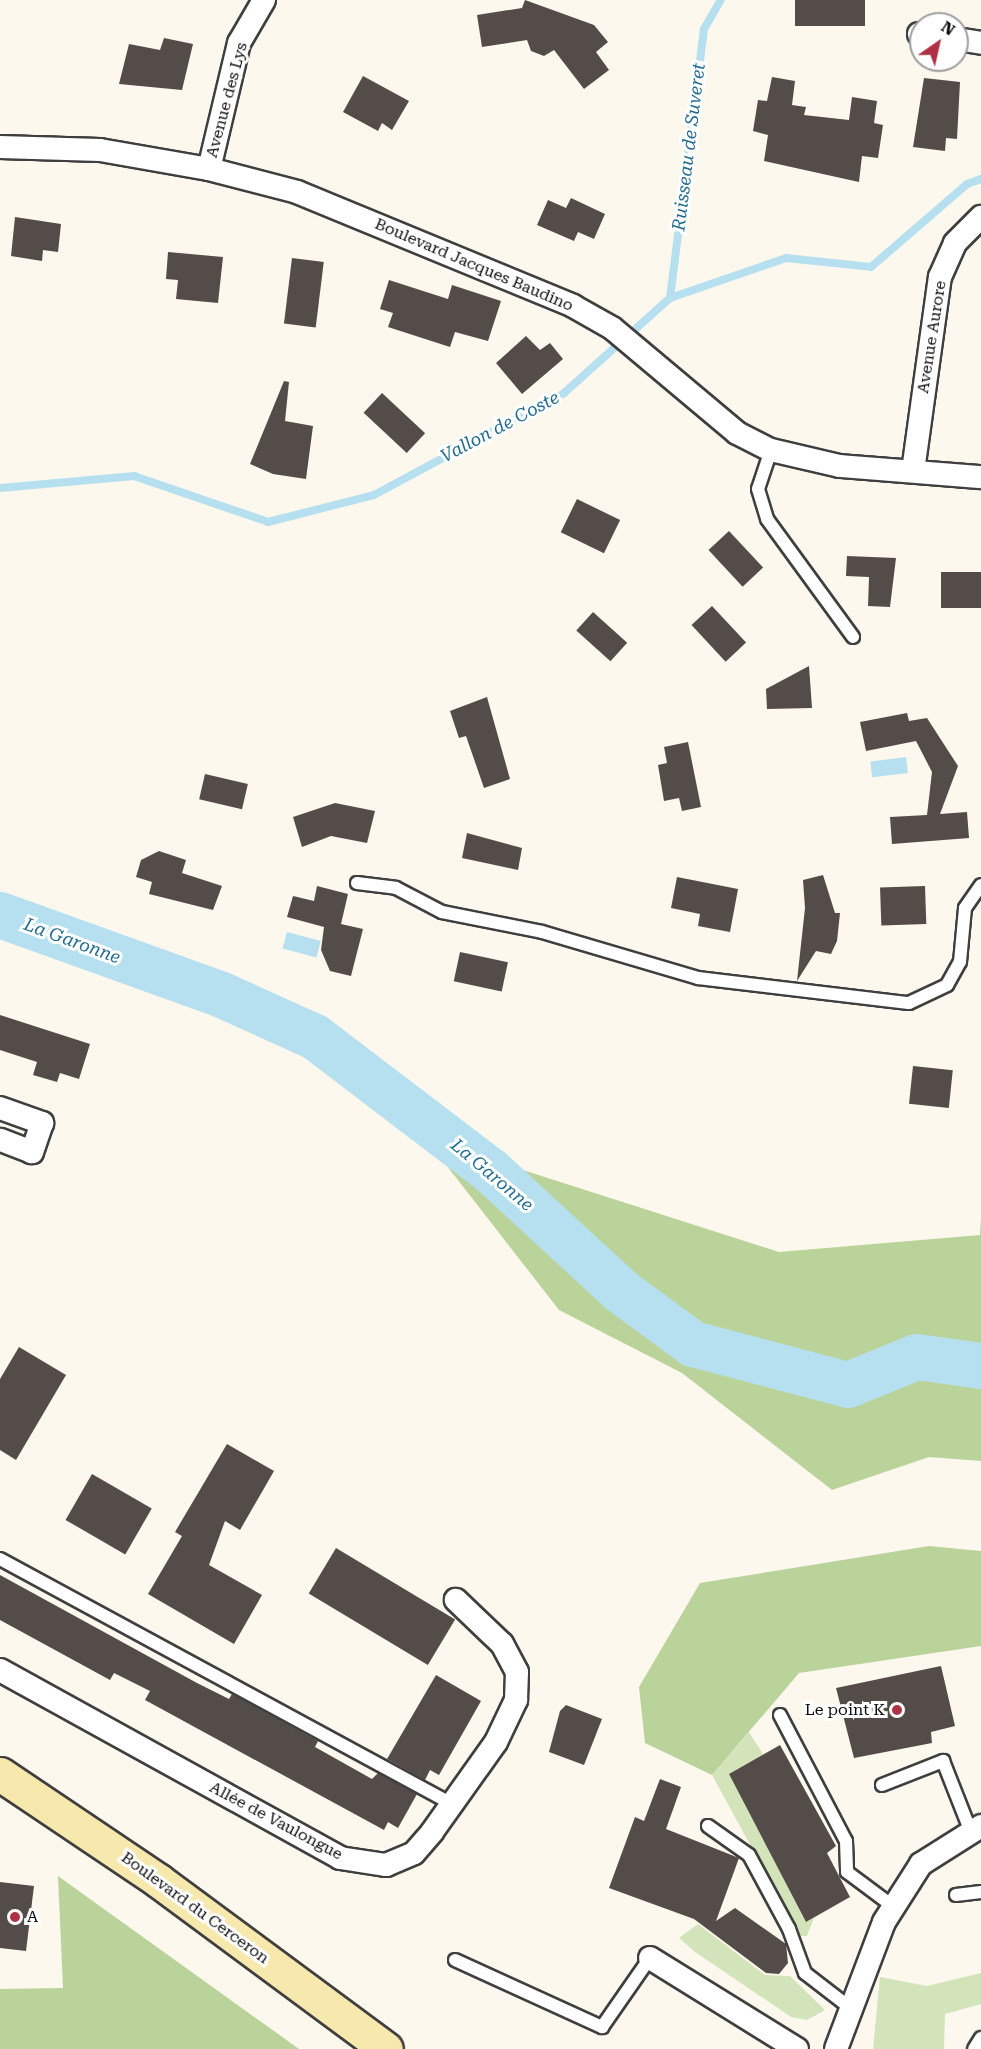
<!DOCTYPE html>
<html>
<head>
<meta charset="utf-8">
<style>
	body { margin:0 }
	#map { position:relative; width:981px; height:2049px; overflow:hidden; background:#fdf8ed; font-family:"Roboto Serif",serif }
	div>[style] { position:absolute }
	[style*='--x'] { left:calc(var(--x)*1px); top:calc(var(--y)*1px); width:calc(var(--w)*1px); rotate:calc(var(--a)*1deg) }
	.green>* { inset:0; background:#d4e4ba }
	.forest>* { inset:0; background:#bad39a }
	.water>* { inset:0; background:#b6e0f0; transform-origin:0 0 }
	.stream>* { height:8px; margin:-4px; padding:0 4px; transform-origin:4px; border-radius:4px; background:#b6e0f0 }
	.river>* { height:46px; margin:-23px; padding:0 23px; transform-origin:23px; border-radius:23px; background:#b6e0f0 }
	.building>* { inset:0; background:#534c49; transform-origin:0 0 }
	.roads { filter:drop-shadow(2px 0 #3f3f3f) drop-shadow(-2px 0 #3f3f3f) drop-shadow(0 2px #3f3f3f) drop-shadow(0 -2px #3f3f3f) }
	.service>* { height:12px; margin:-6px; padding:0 6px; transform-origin:6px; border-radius:6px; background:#fff }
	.minor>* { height:22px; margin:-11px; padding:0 11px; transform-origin:11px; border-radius:11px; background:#fff }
	.secondary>* { height:33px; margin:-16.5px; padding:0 16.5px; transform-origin:16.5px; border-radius:16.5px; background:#f7e8ae }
	.dots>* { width:16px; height:16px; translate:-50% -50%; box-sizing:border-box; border:3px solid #fff; border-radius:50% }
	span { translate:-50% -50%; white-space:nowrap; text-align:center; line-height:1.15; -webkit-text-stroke:6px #fff; paint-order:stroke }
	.street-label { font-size:16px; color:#0c0c0c }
	.poi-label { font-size:16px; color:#0c0c0c }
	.right { translate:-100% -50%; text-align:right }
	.left { translate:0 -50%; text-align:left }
	.water-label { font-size:18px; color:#226b91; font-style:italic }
	.north { position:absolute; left:909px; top:12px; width:60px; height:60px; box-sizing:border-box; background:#fff; border:2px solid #9e9e9e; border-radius:50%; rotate:34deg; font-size:16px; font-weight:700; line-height:24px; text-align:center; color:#0c0c0c }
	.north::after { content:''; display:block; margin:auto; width:21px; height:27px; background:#ae3244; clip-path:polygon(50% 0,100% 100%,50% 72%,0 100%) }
</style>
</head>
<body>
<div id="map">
	<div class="green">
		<i style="clip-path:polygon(749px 1732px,763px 1754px,729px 1774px,806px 1922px,814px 1918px,807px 1936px,800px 1936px,712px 1775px)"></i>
		<i style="clip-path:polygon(698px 1924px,765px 1975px,790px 1976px,825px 2010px,807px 2020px,791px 2017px,695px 1952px,679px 1938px)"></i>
		<i style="clip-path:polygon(981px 1973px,981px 2004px,945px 2014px,944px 2049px,873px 2049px,880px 1977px,927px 1986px)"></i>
	</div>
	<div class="forest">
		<i style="clip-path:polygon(426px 1139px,779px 1252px,980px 1235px,981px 1218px,981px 1461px,929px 1457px,832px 1490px,682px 1373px,559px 1310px)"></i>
		<i style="clip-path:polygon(929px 1546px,981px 1551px,981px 1646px,799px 1673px,712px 1775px,645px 1743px,639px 1687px,700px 1583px)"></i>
		<i style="clip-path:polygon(58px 1876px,299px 2049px,0 2049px,0 1989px,63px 1988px)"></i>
	</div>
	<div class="water">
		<i style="left:906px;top:757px;width:16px;height:36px;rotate:83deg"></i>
		<i style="left:287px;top:932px;width:35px;height:17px;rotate:15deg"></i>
	</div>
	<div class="stream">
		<i style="--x:670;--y:298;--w:271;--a:-82.8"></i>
		<i style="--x:704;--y:29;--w:34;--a:-60"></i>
		<i style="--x:0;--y:488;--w:135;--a:-5.1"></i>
		<i style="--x:134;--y:476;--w:142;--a:18.9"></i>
		<i style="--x:268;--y:522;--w:109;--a:-14.3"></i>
		<i style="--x:374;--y:495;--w:216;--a:-28.2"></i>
		<i style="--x:564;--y:393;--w:142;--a:-41.9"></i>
		<i style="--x:670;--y:298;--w:123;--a:-19"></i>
		<i style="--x:786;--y:258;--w:85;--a:6"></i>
		<i style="--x:871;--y:267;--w:127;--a:-40.8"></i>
		<i style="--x:967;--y:184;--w:15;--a:-20"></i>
	</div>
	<div class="river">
		<i style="--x:0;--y:915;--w:236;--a:19.8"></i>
		<i style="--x:222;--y:995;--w:102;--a:24.3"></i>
		<i style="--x:315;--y:1037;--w:221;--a:37.3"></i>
		<i style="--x:491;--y:1171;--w:177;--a:42.7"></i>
		<i style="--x:621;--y:1291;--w:89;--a:36.4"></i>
		<i style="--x:693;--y:1344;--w:160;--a:14.8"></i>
		<i style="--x:848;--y:1385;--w:74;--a:-22.1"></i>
		<i style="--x:917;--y:1357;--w:65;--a:8"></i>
	</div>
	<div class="building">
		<i style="clip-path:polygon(525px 0,594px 25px,608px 42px,596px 52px,609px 70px,584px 89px,554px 50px,544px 56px,531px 51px,527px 40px,482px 47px,477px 15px,522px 8px)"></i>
		<i style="left:795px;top:0;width:70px;height:26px"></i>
		<i style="clip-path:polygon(164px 38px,193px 44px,182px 90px,119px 84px,129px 44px,160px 50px)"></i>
		<i style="clip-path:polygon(363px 76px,409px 101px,392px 130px,382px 123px,378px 131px,343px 112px)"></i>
		<i style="clip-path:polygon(772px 77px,795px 81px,792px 105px,806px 107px,804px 115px,849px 120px,852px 97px,877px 101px,874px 123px,883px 125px,878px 158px,862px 156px,859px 182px,764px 161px,768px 135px,753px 131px,758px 100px,767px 101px)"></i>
		<i style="clip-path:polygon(924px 78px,960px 82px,957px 139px,946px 138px,945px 151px,913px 147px)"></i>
		<i style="clip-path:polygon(571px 198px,605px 214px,594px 239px,578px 232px,574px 241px,537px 225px,548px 200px,566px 208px)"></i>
		<i style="clip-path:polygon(15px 217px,61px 224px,58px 252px,43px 250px,42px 261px,11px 256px)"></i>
		<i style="clip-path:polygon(168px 252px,223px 257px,218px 303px,176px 299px,178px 280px,166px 279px)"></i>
		<i style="left:292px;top:258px;width:32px;height:66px;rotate:7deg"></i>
		<i style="clip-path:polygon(389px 280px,448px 299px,452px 285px,501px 301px,488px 341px,455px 332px,450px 347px,388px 327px,393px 313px,380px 309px)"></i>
		<i style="clip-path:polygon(526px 336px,540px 350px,550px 343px,563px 359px,522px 394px,496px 363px)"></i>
		<i style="clip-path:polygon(284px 381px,289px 382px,285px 421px,313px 426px,306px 479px,273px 474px,250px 464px)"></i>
		<i style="left:382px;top:393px;width:59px;height:27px;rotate:43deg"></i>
		<i style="left:577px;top:499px;width:48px;height:37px;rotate:26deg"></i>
		<i style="left:729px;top:531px;width:50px;height:28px;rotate:47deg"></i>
		<i style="clip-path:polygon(847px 556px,896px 558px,890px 607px,868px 606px,869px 577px,846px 576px)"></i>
		<i style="left:981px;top:572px;width:36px;height:40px;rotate:90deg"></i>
		<i style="left:712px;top:606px;width:50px;height:28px;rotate:47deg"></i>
		<i style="left:593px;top:612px;width:46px;height:25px;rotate:42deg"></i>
		<i style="clip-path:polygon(809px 666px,812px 708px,767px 709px,766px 689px)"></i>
		<i style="clip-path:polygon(487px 697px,510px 779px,484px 788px,466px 736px,459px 738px,450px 711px)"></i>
		<i style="clip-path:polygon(907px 713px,909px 721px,927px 718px,958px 766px,940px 814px,967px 812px,969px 838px,892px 844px,890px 817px,927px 815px,932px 772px,916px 741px,866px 751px,860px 722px)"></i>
		<i style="clip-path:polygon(688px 742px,701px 807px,682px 811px,679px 798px,664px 801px,658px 765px,667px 763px,664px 747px)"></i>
		<i style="left:205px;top:774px;width:44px;height:26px;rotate:13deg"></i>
		<i style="clip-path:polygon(335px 803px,375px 811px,367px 843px,331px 836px,302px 847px,293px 817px)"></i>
		<i style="clip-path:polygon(467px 833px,522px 848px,518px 870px,462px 858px)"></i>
		<i style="clip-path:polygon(159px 851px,186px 860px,182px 873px,222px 886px,213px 910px,149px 894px,152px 882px,136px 877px,141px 860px)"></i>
		<i style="clip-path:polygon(823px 875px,835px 913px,840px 913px,837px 941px,831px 954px,816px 951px,797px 981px,805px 908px,803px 880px)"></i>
		<i style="clip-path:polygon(677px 877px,738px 889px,730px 932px,698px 926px,700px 914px,671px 908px)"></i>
		<i style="clip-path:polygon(317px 886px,348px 894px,341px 924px,363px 929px,351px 976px,330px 971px,321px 950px,324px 927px,287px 917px,293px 896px,314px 901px)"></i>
		<i style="left:925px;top:886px;width:38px;height:45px;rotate:88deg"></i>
		<i style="left:460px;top:952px;width:49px;height:30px;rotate:12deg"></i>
		<i style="clip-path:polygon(0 1015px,90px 1044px,79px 1079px,60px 1073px,57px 1082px,33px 1075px,37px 1062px,0 1050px)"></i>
		<i style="left:913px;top:1066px;width:40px;height:38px;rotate:6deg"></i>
		<i style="clip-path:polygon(19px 1347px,66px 1375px,16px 1460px,0 1450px,0 1379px)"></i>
		<i style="clip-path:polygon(227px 1444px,274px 1471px,240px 1530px,225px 1521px,209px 1565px,262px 1595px,234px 1644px,148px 1594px,182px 1536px,175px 1532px)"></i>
		<i style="left:92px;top:1474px;width:69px;height:53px;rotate:30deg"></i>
		<i style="left:336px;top:1548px;width:139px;height:53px;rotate:31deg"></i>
		<i style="clip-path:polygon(0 1575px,197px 1683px,229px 1699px,232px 1694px,318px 1741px,315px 1747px,372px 1779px,378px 1773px,417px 1794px,398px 1828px,388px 1822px,384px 1830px,145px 1700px,150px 1691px,114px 1673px,110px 1680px,0 1620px)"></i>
		<i style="clip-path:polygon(941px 1666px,955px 1726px,931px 1732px,932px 1743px,854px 1758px,836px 1688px)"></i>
		<i style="clip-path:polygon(436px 1675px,481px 1701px,439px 1775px,430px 1770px,425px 1780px,387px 1759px)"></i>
		<i style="clip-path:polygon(566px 1705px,602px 1719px,584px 1765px,549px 1752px,560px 1711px)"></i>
		<i style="clip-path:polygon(780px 1745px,836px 1846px,827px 1853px,850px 1897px,806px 1922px,729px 1774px)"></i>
		<i style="clip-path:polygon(660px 1779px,681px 1787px,666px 1829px,739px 1858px,716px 1921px,735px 1908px,786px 1944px,788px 1963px,779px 1974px,766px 1973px,694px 1919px,609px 1888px,635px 1817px,644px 1821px)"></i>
		<i style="clip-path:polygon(0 1882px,34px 1886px,26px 1951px,0 1948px)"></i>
	</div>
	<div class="roads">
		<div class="service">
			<i style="--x:771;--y:450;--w:41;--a:108.4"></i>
			<i style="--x:758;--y:489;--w:31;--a:73"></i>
			<i style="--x:767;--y:519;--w:146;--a:53.9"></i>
			<i style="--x:357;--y:883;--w:39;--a:7"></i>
			<i style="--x:396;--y:888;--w:52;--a:27.6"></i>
			<i style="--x:442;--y:912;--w:102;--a:11.3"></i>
			<i style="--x:542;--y:932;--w:163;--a:16.4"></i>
			<i style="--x:698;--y:978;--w:212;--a:6.8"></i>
			<i style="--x:909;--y:1003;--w:42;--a:-25.3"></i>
			<i style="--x:947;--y:985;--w:26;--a:-61"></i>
			<i style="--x:960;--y:962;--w:54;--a:-84.7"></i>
			<i style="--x:965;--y:908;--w:28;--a:-55"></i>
			<i style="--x:0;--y:1559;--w:514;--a:28.46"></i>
			<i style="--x:780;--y:1715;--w:142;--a:62.4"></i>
			<i style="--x:846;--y:1841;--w:31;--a:88"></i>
			<i style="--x:847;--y:1872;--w:59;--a:36.7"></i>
			<i style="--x:882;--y:1785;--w:66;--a:-21.5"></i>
			<i style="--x:943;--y:1761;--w:76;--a:68.5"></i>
			<i style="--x:708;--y:1826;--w:50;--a:35.3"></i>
			<i style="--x:749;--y:1855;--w:84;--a:61.6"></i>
			<i style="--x:789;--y:1929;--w:47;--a:70"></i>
			<i style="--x:805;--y:1973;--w:61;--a:37.6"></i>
			<i style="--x:956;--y:1895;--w:25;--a:-7"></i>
			<i style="--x:455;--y:1960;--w:162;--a:24.5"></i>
			<i style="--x:602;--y:2027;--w:84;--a:-55.2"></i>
			<i style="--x:974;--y:2049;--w:13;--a:-58"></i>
		</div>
		<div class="minor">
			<i style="--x:919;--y:34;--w:2;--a:0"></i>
			<i style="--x:957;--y:39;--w:24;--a:9"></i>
			<i style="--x:0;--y:147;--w:100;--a:1.7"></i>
			<i style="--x:100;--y:150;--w:111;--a:9.9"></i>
			<i style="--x:209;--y:169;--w:91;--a:14.6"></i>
			<i style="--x:297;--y:192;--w:299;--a:22.4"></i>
			<i style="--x:573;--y:306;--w:45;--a:29.4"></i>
			<i style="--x:612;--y:328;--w:163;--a:40"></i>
			<i style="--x:737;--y:433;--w:38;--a:27"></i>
			<i style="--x:771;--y:450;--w:71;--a:13.1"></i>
			<i style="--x:840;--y:466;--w:141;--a:4.5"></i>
			<i style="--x:209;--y:169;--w:130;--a:-76.6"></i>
			<i style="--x:239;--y:43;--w:50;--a:-59.8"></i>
			<i style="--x:913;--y:471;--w:196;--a:-82.1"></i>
			<i style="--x:940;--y:277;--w:37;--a:-66"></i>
			<i style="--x:955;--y:243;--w:37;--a:-45"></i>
			<i style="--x:0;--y:1108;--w:45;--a:19.7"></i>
			<i style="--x:42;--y:1123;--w:31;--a:109"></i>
			<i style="--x:32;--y:1152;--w:34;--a:-159"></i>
			<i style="--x:0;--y:1670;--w:389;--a:28.9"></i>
			<i style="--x:340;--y:1858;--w:47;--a:8.7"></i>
			<i style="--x:386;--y:1865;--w:30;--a:-23"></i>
			<i style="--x:414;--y:1853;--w:28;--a:-49"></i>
			<i style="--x:432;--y:1832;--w:110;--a:-54.6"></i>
			<i style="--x:496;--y:1742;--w:47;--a:-64.5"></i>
			<i style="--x:516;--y:1700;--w:28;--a:-88"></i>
			<i style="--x:517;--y:1672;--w:32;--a:-118"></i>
			<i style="--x:502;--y:1644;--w:64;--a:-136.3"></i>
			<i style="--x:650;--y:1958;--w:173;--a:31.8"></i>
			<i style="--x:836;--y:2049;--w:136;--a:-69.3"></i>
			<i style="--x:884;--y:1922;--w:69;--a:-57.5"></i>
			<i style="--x:921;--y:1864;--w:71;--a:-32.3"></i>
		</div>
		<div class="secondary">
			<i style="--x:0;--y:1774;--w:192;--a:33.9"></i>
			<i style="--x:159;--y:1881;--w:282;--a:36.5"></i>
		</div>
	</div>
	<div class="dots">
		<i style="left:897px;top:1710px;background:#ae3244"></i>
		<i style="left:15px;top:1917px;background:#ae3244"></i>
	</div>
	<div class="street-label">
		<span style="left:227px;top:100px;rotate:-75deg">Avenue des Lys</span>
		<span style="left:474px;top:265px;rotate:23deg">Boulevard Jacques Baudino</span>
		<span style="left:932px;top:337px;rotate:-81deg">Avenue Aurore</span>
		<span style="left:276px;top:1821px;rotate:28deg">Allée de Vaulongue</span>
		<span style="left:195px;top:1908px;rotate:36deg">Boulevard du Cerceron</span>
	</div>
	<div class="poi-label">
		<span class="right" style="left:885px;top:1710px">Le point K</span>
		<span class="left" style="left:27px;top:1917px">A</span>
	</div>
	<div class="water-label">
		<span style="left:689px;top:147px;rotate:-83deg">Ruisseau de Suveret</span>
		<span style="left:500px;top:427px;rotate:-28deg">Vallon de Coste</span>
		<span style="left:72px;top:941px;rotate:20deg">La Garonne</span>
		<span style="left:492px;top:1175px;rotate:40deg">La Garonne</span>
	</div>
	<div class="north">N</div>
</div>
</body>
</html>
